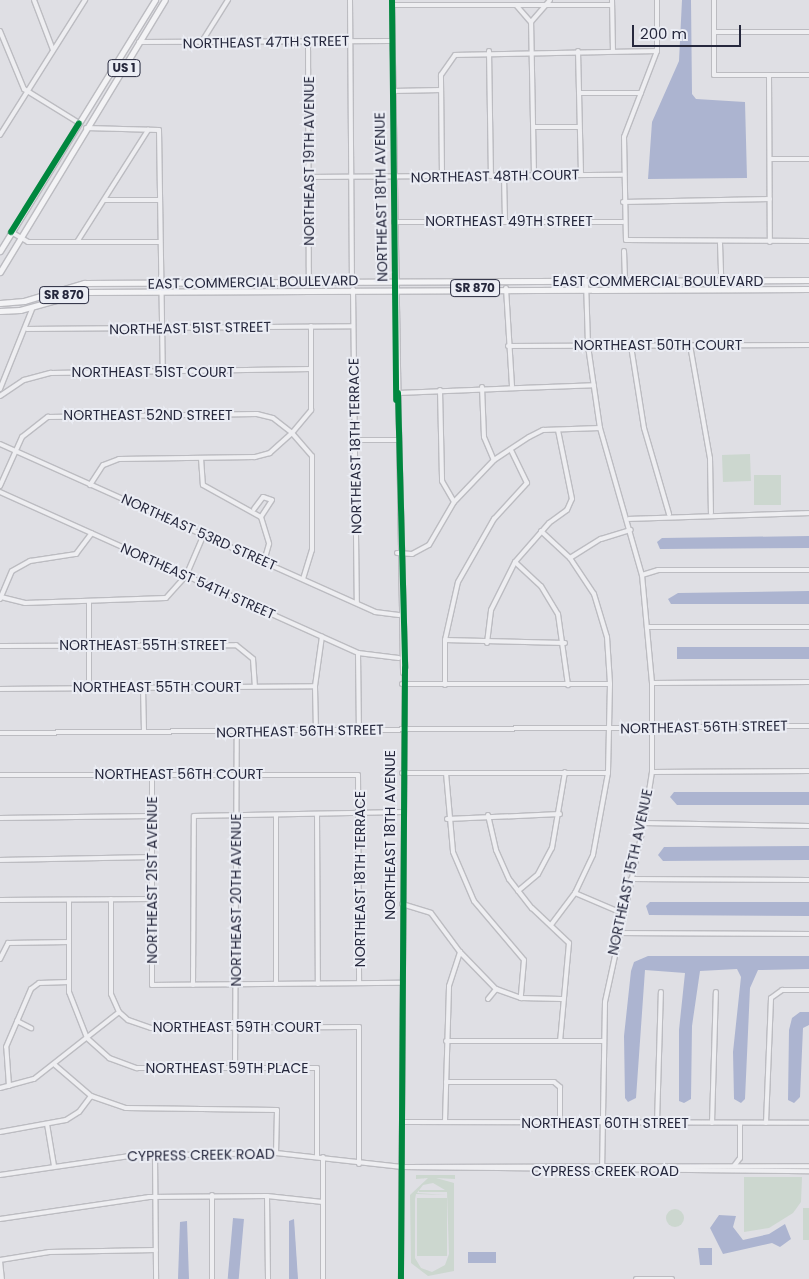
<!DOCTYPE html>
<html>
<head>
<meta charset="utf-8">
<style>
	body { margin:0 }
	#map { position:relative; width:809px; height:1279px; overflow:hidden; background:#dfdfe4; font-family:Poppins,sans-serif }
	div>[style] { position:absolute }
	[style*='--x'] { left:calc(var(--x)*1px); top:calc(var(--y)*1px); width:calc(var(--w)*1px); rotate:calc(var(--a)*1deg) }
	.green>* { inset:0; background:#ccd7cf; transform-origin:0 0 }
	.round { border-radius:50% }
	.water>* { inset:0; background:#acb4d0; transform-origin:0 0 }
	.roads { filter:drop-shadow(1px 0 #bcbcc1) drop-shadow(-1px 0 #bcbcc1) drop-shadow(0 1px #bcbcc1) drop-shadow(0 -1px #bcbcc1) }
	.minor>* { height:4px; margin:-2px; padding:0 2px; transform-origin:2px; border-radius:2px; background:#eeeef1 }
	.major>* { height:5px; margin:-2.5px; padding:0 2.5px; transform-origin:2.5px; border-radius:2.5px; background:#f3f3f5 }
	.cycleway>* { height:6px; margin:-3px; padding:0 3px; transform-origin:3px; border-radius:3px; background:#00873e }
	span { translate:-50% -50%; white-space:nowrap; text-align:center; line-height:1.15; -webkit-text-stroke:4px #ebedf4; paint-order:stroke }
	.shield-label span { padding:1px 4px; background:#ebedf4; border:1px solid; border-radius:4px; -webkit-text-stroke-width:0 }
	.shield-label { font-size:12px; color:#26283d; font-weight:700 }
	.street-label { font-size:14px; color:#26283d }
	.scale { position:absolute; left:632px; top:25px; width:109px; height:22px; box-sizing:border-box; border:2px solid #26283d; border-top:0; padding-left:6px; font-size:15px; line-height:18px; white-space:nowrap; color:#26283d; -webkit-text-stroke:4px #ebedf4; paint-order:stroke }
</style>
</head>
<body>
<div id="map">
	<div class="green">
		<i style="left:750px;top:454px;width:27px;height:28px;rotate:88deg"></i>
		<i style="left:754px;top:475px;width:27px;height:30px"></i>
		<i style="clip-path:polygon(evenodd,416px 1175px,455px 1175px,455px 1179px,436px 1178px,454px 1183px,454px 1271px,428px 1276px,411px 1263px,410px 1195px,428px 1178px,416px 1179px,416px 1175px,433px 1183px,445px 1190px,419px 1190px,419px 1192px,447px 1192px,449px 1254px,445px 1265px,432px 1272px,421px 1268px,415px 1258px,415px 1199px,416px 1194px,446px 1195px,417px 1193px,423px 1185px,433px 1183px)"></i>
		<i style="clip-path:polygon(744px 1177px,802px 1177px,801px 1202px,793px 1213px,769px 1228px,744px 1232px)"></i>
		<i style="left:417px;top:1198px;width:30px;height:58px"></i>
		<i style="left:803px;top:1208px;width:6px;height:32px"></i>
		<i class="round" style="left:666px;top:1209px;width:18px;height:18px"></i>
	</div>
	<div class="water">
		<i style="clip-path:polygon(682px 0,691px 0,692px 94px,696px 99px,745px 102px,747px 178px,648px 179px,652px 122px,679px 61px)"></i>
		<i style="clip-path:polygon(809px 536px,809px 548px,660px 549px,657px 542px,662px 538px)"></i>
		<i style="clip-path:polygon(809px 591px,809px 604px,671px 604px,668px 599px,678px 593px)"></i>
		<i style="left:809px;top:647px;width:12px;height:132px;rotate:90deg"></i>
		<i style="clip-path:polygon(674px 792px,809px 792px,809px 805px,677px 805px,670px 797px)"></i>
		<i style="clip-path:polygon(809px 846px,809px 860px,663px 861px,658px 855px,664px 847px)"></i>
		<i style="clip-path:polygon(650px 902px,809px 902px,809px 916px,649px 915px,646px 906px)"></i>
		<i style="clip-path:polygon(648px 956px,809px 956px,809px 969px,758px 970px,750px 988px,745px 1099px,741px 1103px,734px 1099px,733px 1052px,741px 977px,737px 969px,700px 971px,692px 1026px,691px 1099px,684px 1103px,679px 1101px,679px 1030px,685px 973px,645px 970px,636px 1098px,628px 1102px,625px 1098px,624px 1036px,631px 971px,634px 962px)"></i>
		<i style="clip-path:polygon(800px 1012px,809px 1012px,809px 1025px,803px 1028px,800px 1097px,794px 1103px,788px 1100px,789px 1030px,792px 1018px)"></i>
		<i style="clip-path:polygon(719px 1215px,736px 1216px,733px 1227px,743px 1240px,769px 1234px,785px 1224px,791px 1239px,780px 1247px,772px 1243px,723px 1254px,710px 1228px)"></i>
		<i style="left:233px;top:1218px;width:11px;height:61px;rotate:5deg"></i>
		<i style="clip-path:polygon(294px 1219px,298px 1279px,289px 1279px,289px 1221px)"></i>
		<i style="clip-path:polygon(187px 1221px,189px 1279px,178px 1279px,180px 1222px)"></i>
		<i style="clip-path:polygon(698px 1248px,712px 1248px,712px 1265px,700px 1265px)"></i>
		<i style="left:468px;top:1252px;width:28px;height:11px"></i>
	</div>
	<div class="roads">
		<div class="minor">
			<i style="--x:34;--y:0;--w:53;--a:69.2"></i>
			<i style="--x:350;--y:0;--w:281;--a:89.6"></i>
			<i style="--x:392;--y:0;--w:673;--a:89.06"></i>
			<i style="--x:612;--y:0;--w:50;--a:88.9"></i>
			<i style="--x:657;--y:0;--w:51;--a:90"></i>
			<i style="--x:657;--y:51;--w:92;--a:111"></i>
			<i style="--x:624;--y:137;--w:103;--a:88.9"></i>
			<i style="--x:626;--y:240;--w:183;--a:0.3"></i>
			<i style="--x:714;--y:0;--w:75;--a:90"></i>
			<i style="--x:714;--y:75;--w:95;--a:0"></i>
			<i style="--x:392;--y:5;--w:220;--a:0"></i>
			<i style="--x:516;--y:5;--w:23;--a:49"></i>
			<i style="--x:0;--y:31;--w:63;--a:67.5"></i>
			<i style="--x:24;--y:89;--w:65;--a:31.7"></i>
			<i style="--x:714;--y:32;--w:95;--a:0"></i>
			<i style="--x:308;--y:41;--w:240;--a:89.8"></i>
			<i style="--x:139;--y:42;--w:253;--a:-0.2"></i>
			<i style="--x:201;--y:43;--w:51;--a:-57.9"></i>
			<i style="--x:489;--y:51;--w:125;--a:89.1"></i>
			<i style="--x:578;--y:51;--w:124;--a:88.6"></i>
			<i style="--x:769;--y:76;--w:166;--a:89.7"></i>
			<i style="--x:393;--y:91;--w:48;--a:-1.2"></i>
			<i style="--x:579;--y:93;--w:62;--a:0"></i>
			<i style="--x:534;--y:127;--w:45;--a:0"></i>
			<i style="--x:86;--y:128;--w:73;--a:1.6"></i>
			<i style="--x:159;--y:130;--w:242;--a:89.1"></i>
			<i style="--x:0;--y:135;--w:160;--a:-57.8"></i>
			<i style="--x:770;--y:159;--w:39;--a:0"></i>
			<i style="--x:534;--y:175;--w:153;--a:-91.1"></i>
			<i style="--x:531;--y:22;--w:29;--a:-49"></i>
			<i style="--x:442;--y:176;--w:101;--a:-90.6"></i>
			<i style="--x:441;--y:75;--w:24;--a:-55"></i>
			<i style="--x:455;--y:55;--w:202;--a:-1.1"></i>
			<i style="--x:504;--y:176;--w:44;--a:88.7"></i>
			<i style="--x:308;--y:177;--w:314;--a:-0.4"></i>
			<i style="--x:105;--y:200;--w:55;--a:0"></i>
			<i style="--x:623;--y:202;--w:147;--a:-1.2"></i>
			<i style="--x:394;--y:222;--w:229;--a:0"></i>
			<i style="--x:11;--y:232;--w:20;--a:30"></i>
			<i style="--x:28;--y:242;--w:132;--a:0"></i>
			<i style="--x:77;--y:242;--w:133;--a:-57.6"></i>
			<i style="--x:720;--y:243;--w:37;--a:88"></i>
			<i style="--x:624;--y:251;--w:30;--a:88"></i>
			<i style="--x:586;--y:281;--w:65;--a:88.2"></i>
			<i style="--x:588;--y:346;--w:83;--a:81.7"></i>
			<i style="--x:600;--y:428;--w:153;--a:74.1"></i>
			<i style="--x:642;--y:575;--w:108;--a:84.7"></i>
			<i style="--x:652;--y:683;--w:89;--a:90"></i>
			<i style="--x:652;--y:772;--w:52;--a:98.9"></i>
			<i style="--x:644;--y:823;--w:183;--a:102.3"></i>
			<i style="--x:605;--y:1002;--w:169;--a:91"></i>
			<i style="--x:506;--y:288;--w:98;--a:86.5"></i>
			<i style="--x:353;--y:289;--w:314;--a:89.3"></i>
			<i style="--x:27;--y:329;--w:326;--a:-0.5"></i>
			<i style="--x:690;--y:345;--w:115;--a:80"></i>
			<i style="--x:710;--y:458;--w:55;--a:89"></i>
			<i style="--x:508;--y:346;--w:301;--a:-0.2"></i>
			<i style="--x:631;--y:346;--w:83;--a:81"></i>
			<i style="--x:644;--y:428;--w:90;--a:73.8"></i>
			<i style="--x:482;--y:387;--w:50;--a:87.7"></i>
			<i style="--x:484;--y:437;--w:25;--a:67"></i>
			<i style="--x:0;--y:389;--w:88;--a:-68.1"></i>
			<i style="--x:440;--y:390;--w:91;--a:88.7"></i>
			<i style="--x:442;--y:481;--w:24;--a:60"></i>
			<i style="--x:398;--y:393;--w:275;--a:88.5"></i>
			<i style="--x:405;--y:668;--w:611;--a:90.38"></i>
			<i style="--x:398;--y:393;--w:196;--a:-2.3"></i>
			<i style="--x:0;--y:396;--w:29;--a:-34"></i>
			<i style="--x:24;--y:380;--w:28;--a:-15"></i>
			<i style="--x:51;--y:373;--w:260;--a:-0.9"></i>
			<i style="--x:355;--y:440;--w:42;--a:0"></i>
			<i style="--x:0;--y:444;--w:411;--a:24.1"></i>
			<i style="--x:375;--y:612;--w:24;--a:7"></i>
			<i style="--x:201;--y:458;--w:27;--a:86"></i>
			<i style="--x:203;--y:485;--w:66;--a:28.9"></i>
			<i style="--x:261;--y:517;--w:28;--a:73"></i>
			<i style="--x:269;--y:544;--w:18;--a:106"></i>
			<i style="--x:0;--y:486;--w:54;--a:-65.8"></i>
			<i style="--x:22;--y:437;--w:33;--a:-38"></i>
			<i style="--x:48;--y:417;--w:209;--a:-0.8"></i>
			<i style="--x:257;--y:414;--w:16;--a:14"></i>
			<i style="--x:273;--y:418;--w:24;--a:38"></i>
			<i style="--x:292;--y:433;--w:30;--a:138"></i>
			<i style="--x:270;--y:453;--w:16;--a:165"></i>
			<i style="--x:255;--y:457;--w:136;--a:179.2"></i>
			<i style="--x:119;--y:459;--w:17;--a:159"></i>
			<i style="--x:103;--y:465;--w:24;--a:123"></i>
			<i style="--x:0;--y:492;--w:393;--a:24.2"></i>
			<i style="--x:358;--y:653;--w:41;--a:7"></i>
			<i style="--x:254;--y:509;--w:15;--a:-53"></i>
			<i style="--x:263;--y:497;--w:9;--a:18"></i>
			<i style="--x:272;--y:500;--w:20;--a:123"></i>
			<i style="--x:629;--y:519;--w:180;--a:-1.9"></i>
			<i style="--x:541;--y:531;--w:40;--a:43"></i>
			<i style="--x:570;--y:558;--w:43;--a:56.3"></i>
			<i style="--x:594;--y:594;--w:45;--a:73.2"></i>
			<i style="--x:607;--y:637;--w:47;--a:86.3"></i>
			<i style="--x:610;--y:684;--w:89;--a:91.3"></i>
			<i style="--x:608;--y:773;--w:83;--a:100.4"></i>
			<i style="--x:593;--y:855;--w:42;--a:115.3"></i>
			<i style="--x:575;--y:893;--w:40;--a:127"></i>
			<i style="--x:397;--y:553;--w:15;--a:4"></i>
			<i style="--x:412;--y:554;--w:19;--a:-28"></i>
			<i style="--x:429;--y:545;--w:50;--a:-59.8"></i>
			<i style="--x:454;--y:502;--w:58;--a:-46.4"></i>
			<i style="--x:494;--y:460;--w:42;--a:-33.3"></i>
			<i style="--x:529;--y:437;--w:16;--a:-27"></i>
			<i style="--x:543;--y:430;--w:57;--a:-2"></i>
			<i style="--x:570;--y:558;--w:36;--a:-32"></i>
			<i style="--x:601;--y:539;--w:31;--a:-17"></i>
			<i style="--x:515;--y:562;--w:35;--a:43"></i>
			<i style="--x:541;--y:586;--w:33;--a:59"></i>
			<i style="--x:558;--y:614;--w:72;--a:82"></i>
			<i style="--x:642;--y:575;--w:17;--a:-17"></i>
			<i style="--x:658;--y:570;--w:151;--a:0"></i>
			<i style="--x:303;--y:579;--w:30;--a:-73"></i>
			<i style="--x:312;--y:550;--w:94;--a:-90"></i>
			<i style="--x:312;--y:456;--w:30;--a:-131"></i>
			<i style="--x:292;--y:433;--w:30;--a:-50"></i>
			<i style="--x:311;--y:410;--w:84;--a:-90"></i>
			<i style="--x:1;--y:597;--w:25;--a:14"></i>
			<i style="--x:25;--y:603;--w:141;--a:-2"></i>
			<i style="--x:166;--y:598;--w:30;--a:-48"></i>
			<i style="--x:186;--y:576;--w:46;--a:-66.8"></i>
			<i style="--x:0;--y:599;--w:30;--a:-67"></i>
			<i style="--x:12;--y:571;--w:21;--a:-29"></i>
			<i style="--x:30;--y:561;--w:47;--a:-8.7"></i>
			<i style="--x:76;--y:554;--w:26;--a:-53"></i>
			<i style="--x:649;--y:627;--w:160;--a:0"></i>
			<i style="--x:445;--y:640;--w:120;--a:1.4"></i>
			<i style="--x:487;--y:643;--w:33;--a:-83"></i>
			<i style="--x:491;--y:610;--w:54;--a:-63.4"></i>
			<i style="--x:515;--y:562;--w:52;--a:-48.9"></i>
			<i style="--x:549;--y:523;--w:22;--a:-36"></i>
			<i style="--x:567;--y:510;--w:12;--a:-66"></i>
			<i style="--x:572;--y:499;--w:70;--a:-101.5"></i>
			<i style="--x:0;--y:646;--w:236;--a:-0.2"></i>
			<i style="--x:236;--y:645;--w:22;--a:39"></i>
			<i style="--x:253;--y:659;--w:27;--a:86"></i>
			<i style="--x:358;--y:653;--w:77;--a:89.3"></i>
			<i style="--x:652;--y:683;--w:157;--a:-0.4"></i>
			<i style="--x:402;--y:684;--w:208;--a:0"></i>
			<i style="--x:445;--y:685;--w:45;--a:-90"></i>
			<i style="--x:445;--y:640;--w:59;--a:-77.4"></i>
			<i style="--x:458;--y:582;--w:73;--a:-60.3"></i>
			<i style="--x:494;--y:519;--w:49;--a:-47.5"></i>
			<i style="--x:527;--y:483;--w:37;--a:-116"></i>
			<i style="--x:89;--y:687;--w:85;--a:-90"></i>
			<i style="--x:143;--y:687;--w:45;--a:88.7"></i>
			<i style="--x:0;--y:689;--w:315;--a:-0.5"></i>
			<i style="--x:316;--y:731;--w:45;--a:-91.3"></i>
			<i style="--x:315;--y:686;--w:50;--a:-82"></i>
			<i style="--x:0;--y:733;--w:809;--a:-0.5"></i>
			<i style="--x:652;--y:772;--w:157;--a:-0.4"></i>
			<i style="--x:402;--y:773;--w:206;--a:0"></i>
			<i style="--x:446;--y:773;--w:79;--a:84.9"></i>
			<i style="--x:453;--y:852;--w:53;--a:66.8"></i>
			<i style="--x:474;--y:901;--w:77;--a:49.7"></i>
			<i style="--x:524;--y:960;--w:38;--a:95"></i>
			<i style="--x:152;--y:774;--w:211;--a:90"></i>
			<i style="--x:152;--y:985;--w:250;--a:-0.5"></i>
			<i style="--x:0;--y:775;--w:358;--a:0"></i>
			<i style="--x:358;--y:775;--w:208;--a:89.7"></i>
			<i style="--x:317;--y:814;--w:170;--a:89.7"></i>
			<i style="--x:488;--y:815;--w:36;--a:77"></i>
			<i style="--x:496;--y:850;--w:32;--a:66"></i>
			<i style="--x:509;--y:879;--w:37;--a:52"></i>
			<i style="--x:532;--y:908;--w:51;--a:43.4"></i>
			<i style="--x:569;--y:943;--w:98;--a:95.2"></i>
			<i style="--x:0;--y:818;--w:152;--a:-0.8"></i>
			<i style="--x:447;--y:819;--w:113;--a:-2.5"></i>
			<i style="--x:644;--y:823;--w:165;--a:1"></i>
			<i style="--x:0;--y:860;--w:152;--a:-1.1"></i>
			<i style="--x:631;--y:879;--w:178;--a:0.3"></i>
			<i style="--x:518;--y:891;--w:26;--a:-40"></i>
			<i style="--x:538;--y:874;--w:30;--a:-62"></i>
			<i style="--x:552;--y:848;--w:77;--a:-80.3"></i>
			<i style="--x:575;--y:893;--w:51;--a:23.1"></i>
			<i style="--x:111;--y:899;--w:95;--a:90"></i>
			<i style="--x:111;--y:994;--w:20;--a:66"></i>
			<i style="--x:119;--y:1012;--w:12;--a:42"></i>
			<i style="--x:128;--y:1020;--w:24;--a:19"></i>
			<i style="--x:151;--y:1028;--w:208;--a:-0.3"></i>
			<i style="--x:359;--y:1027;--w:137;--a:90"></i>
			<i style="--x:0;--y:900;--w:152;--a:-0.4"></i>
			<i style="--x:69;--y:900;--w:92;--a:90"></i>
			<i style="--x:69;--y:992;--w:49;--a:68.6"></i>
			<i style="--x:87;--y:1038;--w:30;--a:42"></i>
			<i style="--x:109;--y:1058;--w:30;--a:20"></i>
			<i style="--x:137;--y:1068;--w:180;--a:0"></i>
			<i style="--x:317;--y:1068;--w:88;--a:90"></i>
			<i style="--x:402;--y:904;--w:30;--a:17"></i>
			<i style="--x:431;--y:913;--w:49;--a:53.4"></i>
			<i style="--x:460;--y:952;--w:52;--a:45.8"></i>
			<i style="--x:496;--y:989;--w:27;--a:20"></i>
			<i style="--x:521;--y:998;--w:41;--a:1.4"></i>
			<i style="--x:617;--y:933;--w:192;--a:0.3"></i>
			<i style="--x:0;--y:959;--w:18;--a:-63"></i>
			<i style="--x:8;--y:943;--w:61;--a:-0.9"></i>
			<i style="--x:276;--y:984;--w:169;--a:-90"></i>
			<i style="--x:193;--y:985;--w:169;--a:-89.7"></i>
			<i style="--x:194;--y:816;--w:208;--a:-1.1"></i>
			<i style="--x:488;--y:999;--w:13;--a:-51"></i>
			<i style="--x:17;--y:1021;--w:16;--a:27"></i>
			<i style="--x:446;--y:1041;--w:157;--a:0"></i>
			<i style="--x:55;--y:1065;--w:48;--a:40.7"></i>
			<i style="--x:91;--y:1096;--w:37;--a:19"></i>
			<i style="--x:126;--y:1108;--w:151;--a:0.8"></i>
			<i style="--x:277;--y:1110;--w:43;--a:91.3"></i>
			<i style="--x:235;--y:1069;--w:337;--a:-89.7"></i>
			<i style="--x:446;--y:1082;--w:108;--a:0"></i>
			<i style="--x:554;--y:1082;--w:8;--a:40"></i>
			<i style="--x:560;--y:1087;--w:36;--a:90"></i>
			<i style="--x:9;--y:1086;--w:39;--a:-94"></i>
			<i style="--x:6;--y:1047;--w:63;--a:-66.7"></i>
			<i style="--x:31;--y:989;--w:10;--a:-37"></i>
			<i style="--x:39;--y:983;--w:30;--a:-2"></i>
			<i style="--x:0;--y:1088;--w:35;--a:-15"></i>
			<i style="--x:34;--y:1079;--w:108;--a:-38.2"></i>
			<i style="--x:402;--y:1122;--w:407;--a:0.1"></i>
			<i style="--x:445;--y:1122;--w:136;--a:-88.3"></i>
			<i style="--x:449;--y:986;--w:36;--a:-72"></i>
			<i style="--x:657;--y:1123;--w:131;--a:-88.3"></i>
			<i style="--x:712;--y:1123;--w:131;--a:-88.3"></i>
			<i style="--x:766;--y:1123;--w:125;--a:-87.7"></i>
			<i style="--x:771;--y:998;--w:14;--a:-36"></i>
			<i style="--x:782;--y:990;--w:27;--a:0"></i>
			<i style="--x:47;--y:1124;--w:43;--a:80.5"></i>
			<i style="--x:0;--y:1132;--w:67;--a:-10.3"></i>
			<i style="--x:66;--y:1120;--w:15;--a:-32"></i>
			<i style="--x:79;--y:1112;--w:20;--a:-53"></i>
			<i style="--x:155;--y:1154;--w:125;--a:89.5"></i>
			<i style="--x:734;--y:1166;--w:10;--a:-53"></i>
			<i style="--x:740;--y:1158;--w:35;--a:-90"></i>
			<i style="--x:404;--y:1167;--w:405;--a:0.6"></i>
			<i style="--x:0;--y:1175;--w:131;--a:-8.3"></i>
			<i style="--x:130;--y:1156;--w:146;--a:-1.2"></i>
			<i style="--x:276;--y:1153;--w:127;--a:6.3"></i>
			<i style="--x:402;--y:1167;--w:407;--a:-0.1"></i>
			<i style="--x:212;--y:1195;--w:84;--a:90"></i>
			<i style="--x:267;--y:1196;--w:83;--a:89.3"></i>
			<i style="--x:0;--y:1219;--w:151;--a:-8.4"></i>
			<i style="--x:149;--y:1197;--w:118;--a:-0.5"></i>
			<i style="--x:267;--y:1196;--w:56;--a:6.1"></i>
			<i style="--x:0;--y:1260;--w:50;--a:-9.3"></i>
			<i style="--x:49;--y:1252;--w:107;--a:-1.1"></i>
			<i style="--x:0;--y:1261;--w:18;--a:84"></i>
			<i style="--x:323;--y:1279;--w:122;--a:-90"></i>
			<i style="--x:636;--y:1279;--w:36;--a:0"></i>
		</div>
		<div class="major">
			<i style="--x:0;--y:251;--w:295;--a:-58.3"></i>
			<i style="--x:0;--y:272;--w:318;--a:-58.8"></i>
			<i style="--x:0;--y:303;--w:24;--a:-5"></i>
			<i style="--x:24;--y:301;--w:63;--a:-16.7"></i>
			<i style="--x:84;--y:283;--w:725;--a:-0.24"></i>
			<i style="--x:0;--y:311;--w:20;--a:-3"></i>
			<i style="--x:20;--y:310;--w:67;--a:-15.5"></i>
			<i style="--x:85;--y:292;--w:724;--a:-0.24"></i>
		</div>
	</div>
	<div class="cycleway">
		<i style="--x:392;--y:0;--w:400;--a:89.4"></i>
		<i style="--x:11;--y:232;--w:128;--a:-58"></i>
		<i style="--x:398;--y:393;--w:275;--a:88.5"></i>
		<i style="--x:405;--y:668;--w:611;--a:90.38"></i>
	</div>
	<div class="shield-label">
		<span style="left:124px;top:68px">US 1</span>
		<span style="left:475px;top:288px">SR 870</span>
		<span style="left:64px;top:295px">SR 870</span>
	</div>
	<div class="street-label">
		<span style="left:266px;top:42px;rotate:-1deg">NORTHEAST 47TH STREET</span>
		<span style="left:309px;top:161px;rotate:-90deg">NORTHEAST 19TH AVENUE</span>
		<span style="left:495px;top:176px;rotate:-1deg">NORTHEAST 48TH COURT</span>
		<span style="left:381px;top:197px;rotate:-91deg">NORTHEAST 18TH AVENUE</span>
		<span style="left:509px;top:221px">NORTHEAST 49TH STREET</span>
		<span style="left:658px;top:281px">EAST COMMERCIAL BOULEVARD</span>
		<span style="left:253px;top:282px;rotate:-1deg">EAST COMMERCIAL BOULEVARD</span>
		<span style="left:190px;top:328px;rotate:-1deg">NORTHEAST 51ST STREET</span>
		<span style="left:658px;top:345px">NORTHEAST 50TH COURT</span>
		<span style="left:153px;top:372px">NORTHEAST 51ST COURT</span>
		<span style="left:148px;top:415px">NORTHEAST 52ND STREET</span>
		<span style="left:355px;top:446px;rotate:-91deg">NORTHEAST 18TH TERRACE</span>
		<span style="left:199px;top:532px;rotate:24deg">NORTHEAST 53RD STREET</span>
		<span style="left:198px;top:581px;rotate:24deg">NORTHEAST 54TH STREET</span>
		<span style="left:143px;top:645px">NORTHEAST 55TH STREET</span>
		<span style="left:157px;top:687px">NORTHEAST 55TH COURT</span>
		<span style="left:704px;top:727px;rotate:-1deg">NORTHEAST 56TH STREET</span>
		<span style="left:300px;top:731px;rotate:-1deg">NORTHEAST 56TH STREET</span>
		<span style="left:179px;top:774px">NORTHEAST 56TH COURT</span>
		<span style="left:390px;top:835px;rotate:-90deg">NORTHEAST 18TH AVENUE</span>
		<span style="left:630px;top:872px;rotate:-78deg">NORTHEAST 15TH AVENUE</span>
		<span style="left:360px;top:879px;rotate:-90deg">NORTHEAST 18TH TERRACE</span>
		<span style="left:152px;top:880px;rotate:-90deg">NORTHEAST 21ST AVENUE</span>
		<span style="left:236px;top:900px;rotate:-90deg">NORTHEAST 20TH AVENUE</span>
		<span style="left:237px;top:1027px">NORTHEAST 59TH COURT</span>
		<span style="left:227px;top:1068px">NORTHEAST 59TH PLACE</span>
		<span style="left:605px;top:1123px">NORTHEAST 60TH STREET</span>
		<span style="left:201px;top:1155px;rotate:-1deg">CYPRESS CREEK ROAD</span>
		<span style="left:605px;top:1171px">CYPRESS CREEK ROAD</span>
	</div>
	<div class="scale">200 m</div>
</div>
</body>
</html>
